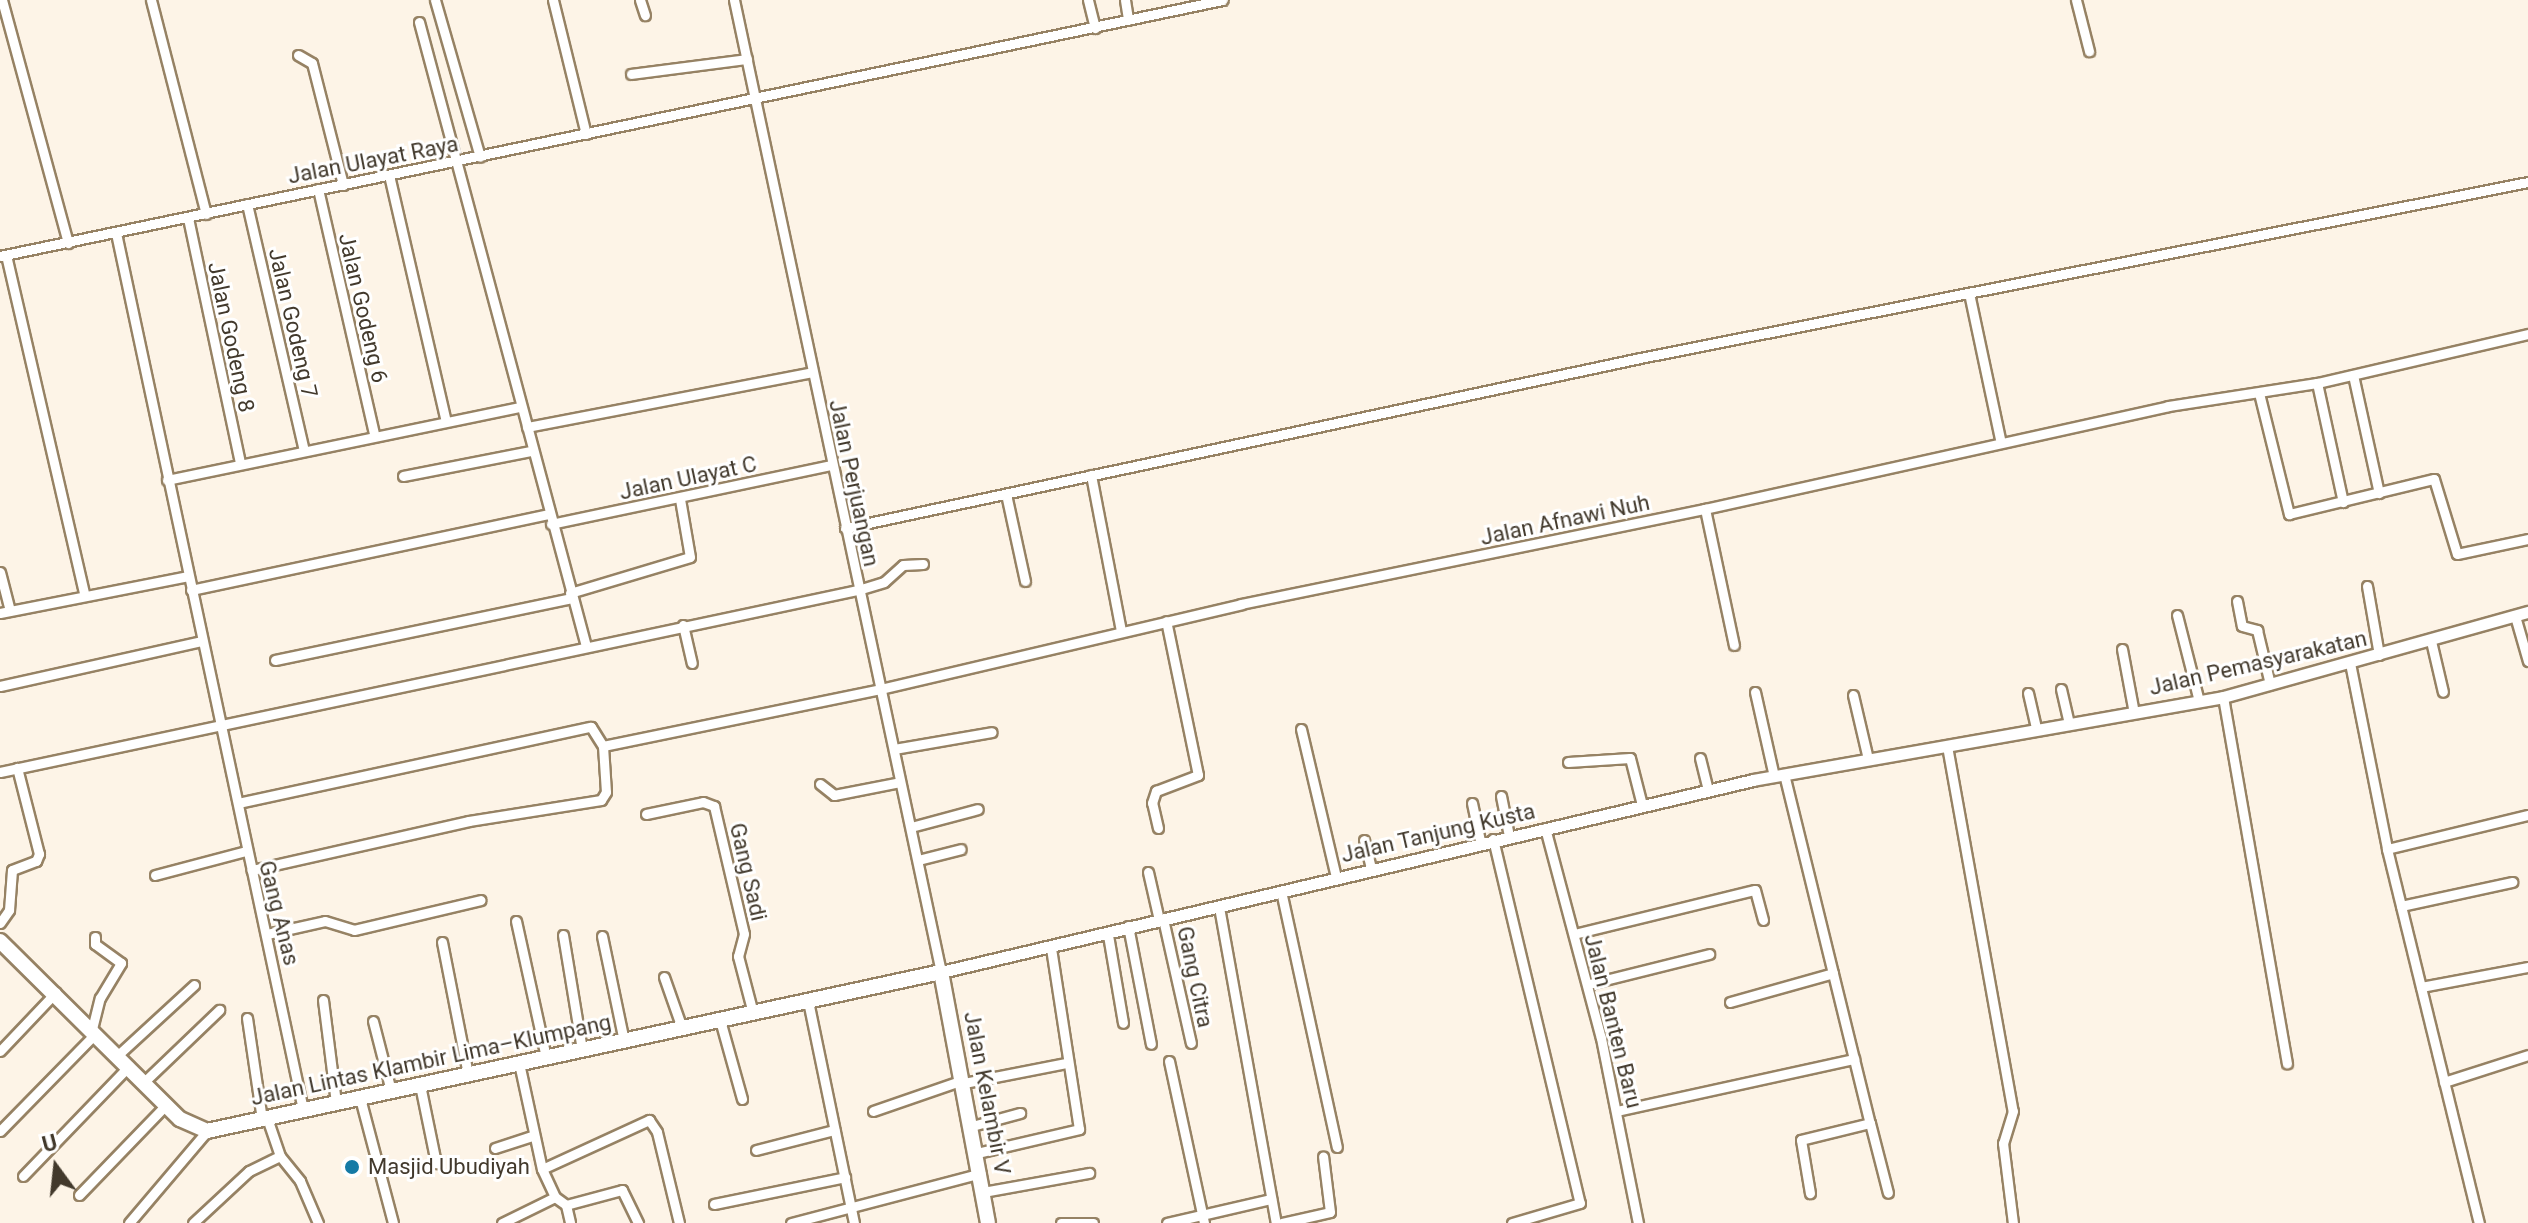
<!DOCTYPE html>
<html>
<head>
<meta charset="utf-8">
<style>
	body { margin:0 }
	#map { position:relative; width:2528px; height:1223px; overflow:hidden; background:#fdf4e7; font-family:Roboto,sans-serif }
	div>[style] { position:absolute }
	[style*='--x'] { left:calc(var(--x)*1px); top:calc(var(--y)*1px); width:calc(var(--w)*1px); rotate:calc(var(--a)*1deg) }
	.roads { filter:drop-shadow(2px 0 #968264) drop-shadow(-2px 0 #968264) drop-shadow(0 2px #968264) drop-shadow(0 -2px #968264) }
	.minor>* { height:9px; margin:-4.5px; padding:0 4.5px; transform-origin:4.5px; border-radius:4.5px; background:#fff }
	.tertiary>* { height:11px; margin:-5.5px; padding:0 5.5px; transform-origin:5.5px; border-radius:5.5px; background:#fff }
	.primary>* { height:14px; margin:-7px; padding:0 7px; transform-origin:7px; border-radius:7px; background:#fff }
	.dots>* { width:22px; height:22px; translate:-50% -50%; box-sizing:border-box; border:4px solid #fff; border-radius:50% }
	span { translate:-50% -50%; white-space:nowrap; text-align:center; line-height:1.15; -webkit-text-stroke:6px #fff; paint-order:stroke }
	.street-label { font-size:22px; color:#42392c }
	.poi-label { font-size:22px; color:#42392c }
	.left { translate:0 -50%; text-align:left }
	.north { position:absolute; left:16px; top:1127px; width:80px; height:80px; -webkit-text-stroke:6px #fff; paint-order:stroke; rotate:345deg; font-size:22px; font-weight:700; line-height:32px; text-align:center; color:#42392c }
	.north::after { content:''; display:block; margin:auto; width:28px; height:36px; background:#42392c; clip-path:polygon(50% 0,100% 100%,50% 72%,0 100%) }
</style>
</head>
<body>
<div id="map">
	<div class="roads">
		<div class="minor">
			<i style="--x:2;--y:0;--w:252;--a:74.8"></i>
			<i style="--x:151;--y:0;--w:221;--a:75.6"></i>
			<i style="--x:435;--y:0;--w:163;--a:74"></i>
			<i style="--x:553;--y:0;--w:138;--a:76.2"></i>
			<i style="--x:640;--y:0;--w:16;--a:72"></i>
			<i style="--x:734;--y:0;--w:994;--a:77.98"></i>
			<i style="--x:1088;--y:0;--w:29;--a:76"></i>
			<i style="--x:1125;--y:0;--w:20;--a:81"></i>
			<i style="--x:2076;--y:0;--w:53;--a:75.7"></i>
			<i style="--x:419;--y:22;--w:646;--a:75.02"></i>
			<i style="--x:298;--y:55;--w:16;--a:30"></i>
			<i style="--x:312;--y:63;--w:126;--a:75.7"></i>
			<i style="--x:631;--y:74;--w:117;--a:-7.4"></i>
			<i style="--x:389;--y:175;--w:253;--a:77"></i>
			<i style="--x:318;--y:189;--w:251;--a:77.1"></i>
			<i style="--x:247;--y:204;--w:253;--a:77"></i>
			<i style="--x:188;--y:218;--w:250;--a:78"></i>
			<i style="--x:116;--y:233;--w:897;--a:77.96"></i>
			<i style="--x:6;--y:255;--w:350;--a:77"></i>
			<i style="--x:0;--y:256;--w:1249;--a:-11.83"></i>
			<i style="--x:1969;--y:293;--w:153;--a:78"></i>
			<i style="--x:2353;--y:375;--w:121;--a:77.6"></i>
			<i style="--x:2317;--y:383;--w:122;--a:77.7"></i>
			<i style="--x:2259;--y:393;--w:125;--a:76.1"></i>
			<i style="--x:2289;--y:514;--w:149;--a:-13.6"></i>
			<i style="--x:2434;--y:479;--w:78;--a:73"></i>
			<i style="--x:2457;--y:554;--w:73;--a:-11.9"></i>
			<i style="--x:527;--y:427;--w:290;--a:-10.9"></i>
			<i style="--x:1091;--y:475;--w:159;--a:79.1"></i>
			<i style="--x:403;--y:476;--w:130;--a:-11.1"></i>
			<i style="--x:167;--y:480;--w:361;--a:-11.7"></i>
			<i style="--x:1006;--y:494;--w:89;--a:77.7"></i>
			<i style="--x:1705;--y:509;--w:139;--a:78"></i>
			<i style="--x:551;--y:524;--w:287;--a:-11.9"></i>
			<i style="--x:845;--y:528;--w:813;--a:-12.07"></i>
			<i style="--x:1640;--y:358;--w:905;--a:-11.21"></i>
			<i style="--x:0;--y:572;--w:40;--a:75.6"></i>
			<i style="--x:2367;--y:586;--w:70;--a:80.1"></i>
			<i style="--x:191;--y:590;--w:365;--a:-12"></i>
			<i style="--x:570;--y:593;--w:125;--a:-16.7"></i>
			<i style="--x:690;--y:557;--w:59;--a:-99.8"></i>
			<i style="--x:2237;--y:601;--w:25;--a:79"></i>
			<i style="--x:2242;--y:626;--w:16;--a:15"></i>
			<i style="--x:2257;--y:630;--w:56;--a:76.5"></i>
			<i style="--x:0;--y:613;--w:192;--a:-11.1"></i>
			<i style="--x:2177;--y:615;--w:89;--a:75.7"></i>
			<i style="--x:2515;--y:616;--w:47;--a:73.9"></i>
			<i style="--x:683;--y:625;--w:39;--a:77"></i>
			<i style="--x:2431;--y:641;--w:52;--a:76.8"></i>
			<i style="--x:2122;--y:649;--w:65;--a:79.4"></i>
			<i style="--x:275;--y:660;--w:302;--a:-11.8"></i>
			<i style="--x:2350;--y:663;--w:190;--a:78.7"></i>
			<i style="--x:2387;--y:849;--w:385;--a:76.2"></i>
			<i style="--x:0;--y:686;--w:206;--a:-12.6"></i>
			<i style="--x:2061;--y:689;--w:36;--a:77"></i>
			<i style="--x:1755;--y:692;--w:86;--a:77.3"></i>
			<i style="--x:2028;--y:693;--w:37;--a:77"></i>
			<i style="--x:1853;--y:695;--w:66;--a:76.8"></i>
			<i style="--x:2223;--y:697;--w:372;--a:80.1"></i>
			<i style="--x:1301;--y:729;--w:152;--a:76.7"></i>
			<i style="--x:603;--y:746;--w:283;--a:-11.6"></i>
			<i style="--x:880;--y:689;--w:371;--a:-13.2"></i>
			<i style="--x:1241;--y:604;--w:474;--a:-11.6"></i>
			<i style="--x:1705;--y:509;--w:474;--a:-12.5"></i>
			<i style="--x:2168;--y:406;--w:151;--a:-8.8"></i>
			<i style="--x:2317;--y:383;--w:217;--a:-13.1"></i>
			<i style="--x:1947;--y:746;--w:371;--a:79.8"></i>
			<i style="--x:2013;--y:1111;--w:34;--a:107"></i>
			<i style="--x:2003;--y:1143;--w:81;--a:82.9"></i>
			<i style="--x:894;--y:749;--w:99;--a:-9.8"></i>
			<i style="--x:1700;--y:758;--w:34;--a:76"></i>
			<i style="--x:1568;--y:762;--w:62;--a:-3.7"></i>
			<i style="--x:1630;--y:758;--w:49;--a:75.7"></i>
			<i style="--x:0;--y:772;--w:877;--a:-11.98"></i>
			<i style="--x:858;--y:590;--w:27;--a:-17"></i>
			<i style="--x:884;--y:582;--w:25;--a:-42"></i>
			<i style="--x:903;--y:565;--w:20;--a:-3"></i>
			<i style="--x:1784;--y:774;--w:359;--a:76.2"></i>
			<i style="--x:1870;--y:1123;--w:71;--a:166.2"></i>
			<i style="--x:1801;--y:1140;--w:54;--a:80.4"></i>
			<i style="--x:820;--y:784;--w:18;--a:38"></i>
			<i style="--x:834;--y:795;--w:67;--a:-11.1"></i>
			<i style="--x:1501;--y:796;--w:41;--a:78.7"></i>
			<i style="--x:238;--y:803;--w:361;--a:-12.2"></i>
			<i style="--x:591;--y:727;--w:22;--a:58"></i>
			<i style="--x:603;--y:746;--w:46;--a:86.3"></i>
			<i style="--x:606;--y:792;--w:9;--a:122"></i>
			<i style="--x:601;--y:800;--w:134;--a:171"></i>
			<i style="--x:469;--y:821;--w:223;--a:167.3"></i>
			<i style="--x:1472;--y:803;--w:40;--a:78"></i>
			<i style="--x:646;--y:814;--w:58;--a:-11.9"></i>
			<i style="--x:703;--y:802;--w:12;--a:20"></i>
			<i style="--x:714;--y:806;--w:131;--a:76.8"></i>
			<i style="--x:744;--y:934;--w:23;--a:105"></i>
			<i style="--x:738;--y:956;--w:59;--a:75.3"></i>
			<i style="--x:911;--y:827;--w:69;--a:-15"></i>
			<i style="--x:1158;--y:828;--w:26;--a:-103"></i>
			<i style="--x:1152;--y:803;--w:13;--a:-72"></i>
			<i style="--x:1156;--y:791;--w:45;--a:-20.9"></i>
			<i style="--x:1198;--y:775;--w:157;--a:-101.7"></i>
			<i style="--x:1545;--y:828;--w:217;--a:75.1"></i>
			<i style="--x:1601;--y:1038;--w:189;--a:78.7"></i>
			<i style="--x:1493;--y:839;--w:374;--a:76.6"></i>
			<i style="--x:1580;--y:1203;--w:71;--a:163.6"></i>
			<i style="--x:1364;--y:840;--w:30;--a:76"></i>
			<i style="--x:2387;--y:849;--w:145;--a:-13.6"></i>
			<i style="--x:918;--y:860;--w:44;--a:-14.3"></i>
			<i style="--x:1148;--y:872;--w:49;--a:77.1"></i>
			<i style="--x:155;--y:875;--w:94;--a:-14.8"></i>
			<i style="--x:1281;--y:891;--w:262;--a:77.7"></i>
			<i style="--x:2401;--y:906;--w:114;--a:-12.2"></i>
			<i style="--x:1219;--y:907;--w:321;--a:79.8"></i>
			<i style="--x:1163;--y:919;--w:127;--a:77.3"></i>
			<i style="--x:516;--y:921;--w:140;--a:77.6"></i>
			<i style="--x:0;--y:923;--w:16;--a:-55"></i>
			<i style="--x:9;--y:910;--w:40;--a:-85.7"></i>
			<i style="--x:12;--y:870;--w:26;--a:-21"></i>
			<i style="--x:36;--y:861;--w:8;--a:-67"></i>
			<i style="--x:39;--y:854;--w:89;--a:-104.3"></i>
			<i style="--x:1128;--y:926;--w:120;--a:79"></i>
			<i style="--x:267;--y:934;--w:59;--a:-12.6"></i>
			<i style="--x:325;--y:921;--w:30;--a:17"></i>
			<i style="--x:354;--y:930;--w:130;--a:-13.3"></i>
			<i style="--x:1574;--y:934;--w:186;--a:-13.7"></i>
			<i style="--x:1755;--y:890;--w:31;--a:75"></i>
			<i style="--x:563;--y:935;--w:117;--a:80.6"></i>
			<i style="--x:1108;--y:935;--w:89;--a:80.3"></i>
			<i style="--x:602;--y:936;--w:107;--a:78.2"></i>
			<i style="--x:442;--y:942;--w:136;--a:78.9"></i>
			<i style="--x:664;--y:977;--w:54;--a:70.6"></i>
			<i style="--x:1589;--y:984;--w:124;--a:-14"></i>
			<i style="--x:2421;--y:987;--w:109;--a:-10.6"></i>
			<i style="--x:323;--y:1000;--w:104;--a:82.8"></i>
			<i style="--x:808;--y:1001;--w:227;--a:78.3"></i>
			<i style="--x:1730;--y:1002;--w:107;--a:-15.7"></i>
			<i style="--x:247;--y:1018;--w:102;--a:81.6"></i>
			<i style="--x:720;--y:1020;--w:82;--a:74.4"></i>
			<i style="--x:373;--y:1021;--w:72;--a:75.6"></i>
			<i style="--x:92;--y:1029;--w:32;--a:-76"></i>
			<i style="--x:100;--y:998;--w:41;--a:-59"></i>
			<i style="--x:121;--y:963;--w:32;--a:-144"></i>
			<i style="--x:95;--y:944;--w:7;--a:-90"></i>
			<i style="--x:0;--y:1051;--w:81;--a:-46.5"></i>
			<i style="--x:119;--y:1054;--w:102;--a:-42.6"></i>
			<i style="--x:1169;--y:1061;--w:166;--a:77.8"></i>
			<i style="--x:519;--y:1063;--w:108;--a:77.8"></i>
			<i style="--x:542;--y:1169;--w:118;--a:-24.6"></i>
			<i style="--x:649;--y:1120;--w:14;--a:56"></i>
			<i style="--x:657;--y:1132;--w:94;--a:76.4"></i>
			<i style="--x:145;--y:1081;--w:103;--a:-43.8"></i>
			<i style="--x:2444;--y:1082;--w:88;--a:-17.8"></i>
			<i style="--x:964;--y:1083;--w:104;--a:-11.1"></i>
			<i style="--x:420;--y:1085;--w:80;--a:78.4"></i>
			<i style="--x:360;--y:1098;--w:129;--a:75.2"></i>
			<i style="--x:873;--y:1111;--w:95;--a:-19"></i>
			<i style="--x:1617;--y:1111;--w:243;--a:-12.4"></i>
			<i style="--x:267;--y:1118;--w:40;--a:71.1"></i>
			<i style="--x:280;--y:1156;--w:32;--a:51"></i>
			<i style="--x:300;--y:1181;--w:46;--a:66.8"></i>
			<i style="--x:1870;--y:1123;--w:72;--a:75.6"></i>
			<i style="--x:972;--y:1126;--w:50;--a:-15.2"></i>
			<i style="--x:0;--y:1131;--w:137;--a:-45.6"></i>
			<i style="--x:495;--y:1148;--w:40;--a:-18"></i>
			<i style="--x:756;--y:1150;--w:81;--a:-14.4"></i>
			<i style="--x:977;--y:1153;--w:105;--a:-13.2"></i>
			<i style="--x:1079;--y:1129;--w:183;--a:-98.8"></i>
			<i style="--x:542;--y:1169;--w:31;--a:65"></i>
			<i style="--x:555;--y:1197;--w:14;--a:36"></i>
			<i style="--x:566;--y:1205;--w:18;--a:77"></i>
			<i style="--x:23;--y:1176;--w:153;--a:-46.1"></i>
			<i style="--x:983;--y:1192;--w:108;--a:-10.2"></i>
			<i style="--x:79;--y:1195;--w:127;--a:-46"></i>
			<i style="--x:714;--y:1204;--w:134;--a:-11.6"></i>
			<i style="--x:566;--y:1205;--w:58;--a:-15"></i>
			<i style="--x:622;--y:1190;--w:37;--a:64"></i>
			<i style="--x:129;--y:1223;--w:121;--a:-49.7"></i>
			<i style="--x:193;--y:1223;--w:76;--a:-42.9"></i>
			<i style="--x:249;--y:1171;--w:34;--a:-26"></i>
			<i style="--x:502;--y:1223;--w:59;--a:-26.1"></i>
			<i style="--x:791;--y:1223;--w:196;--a:-14.7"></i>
			<i style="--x:1061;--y:1223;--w:32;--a:0"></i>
			<i style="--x:1167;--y:1223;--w:107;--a:-13"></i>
			<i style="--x:1282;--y:1223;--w:49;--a:-12.9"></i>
			<i style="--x:1330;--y:1212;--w:56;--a:-97.1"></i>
		</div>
		<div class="tertiary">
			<i style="--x:941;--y:972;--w:834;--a:-13.3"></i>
			<i style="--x:1753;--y:780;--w:477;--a:-10"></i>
			<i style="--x:2223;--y:697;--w:317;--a:-15.6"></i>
		</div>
		<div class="primary">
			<i style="--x:0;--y:941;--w:253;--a:44.7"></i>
			<i style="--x:180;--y:1119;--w:30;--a:24"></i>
			<i style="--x:207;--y:1131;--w:751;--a:-12.22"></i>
			<i style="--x:941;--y:972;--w:255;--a:79.4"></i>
		</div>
	</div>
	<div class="dots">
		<i style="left:352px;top:1167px;background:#157aa5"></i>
	</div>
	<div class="street-label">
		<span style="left:373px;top:160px;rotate:-11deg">Jalan Ulayat Raya</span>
		<span style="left:363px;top:308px;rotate:77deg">Jalan Godeng 6</span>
		<span style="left:293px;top:323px;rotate:77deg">Jalan Godeng 7</span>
		<span style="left:231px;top:337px;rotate:78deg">Jalan Godeng 8</span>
		<span style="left:688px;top:478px;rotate:-12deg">Jalan Ulayat C</span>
		<span style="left:854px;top:483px;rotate:78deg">Jalan Perjuangan</span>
		<span style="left:1565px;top:520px;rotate:-12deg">Jalan Afnawi Nuh</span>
		<span style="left:2258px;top:663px;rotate:-13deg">Jalan Pemasyarakatan</span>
		<span style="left:1438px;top:833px;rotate:-13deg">Jalan Tanjung Kusta</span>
		<span style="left:748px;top:872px;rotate:77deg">Gang Sadi</span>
		<span style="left:279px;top:913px;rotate:76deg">Gang Anas</span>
		<span style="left:1195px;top:977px;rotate:78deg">Gang Citra</span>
		<span style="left:1613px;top:1021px;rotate:76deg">Jalan Banten Baru</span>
		<span style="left:431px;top:1060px;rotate:-12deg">Jalan Lintas Klambir Lima–Klumpang</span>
		<span style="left:987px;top:1093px;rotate:79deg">Jalan Kelambir V</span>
	</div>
	<div class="poi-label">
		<span class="left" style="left:368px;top:1167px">Masjid Ubudiyah</span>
	</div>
	<div class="north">U</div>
</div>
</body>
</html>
